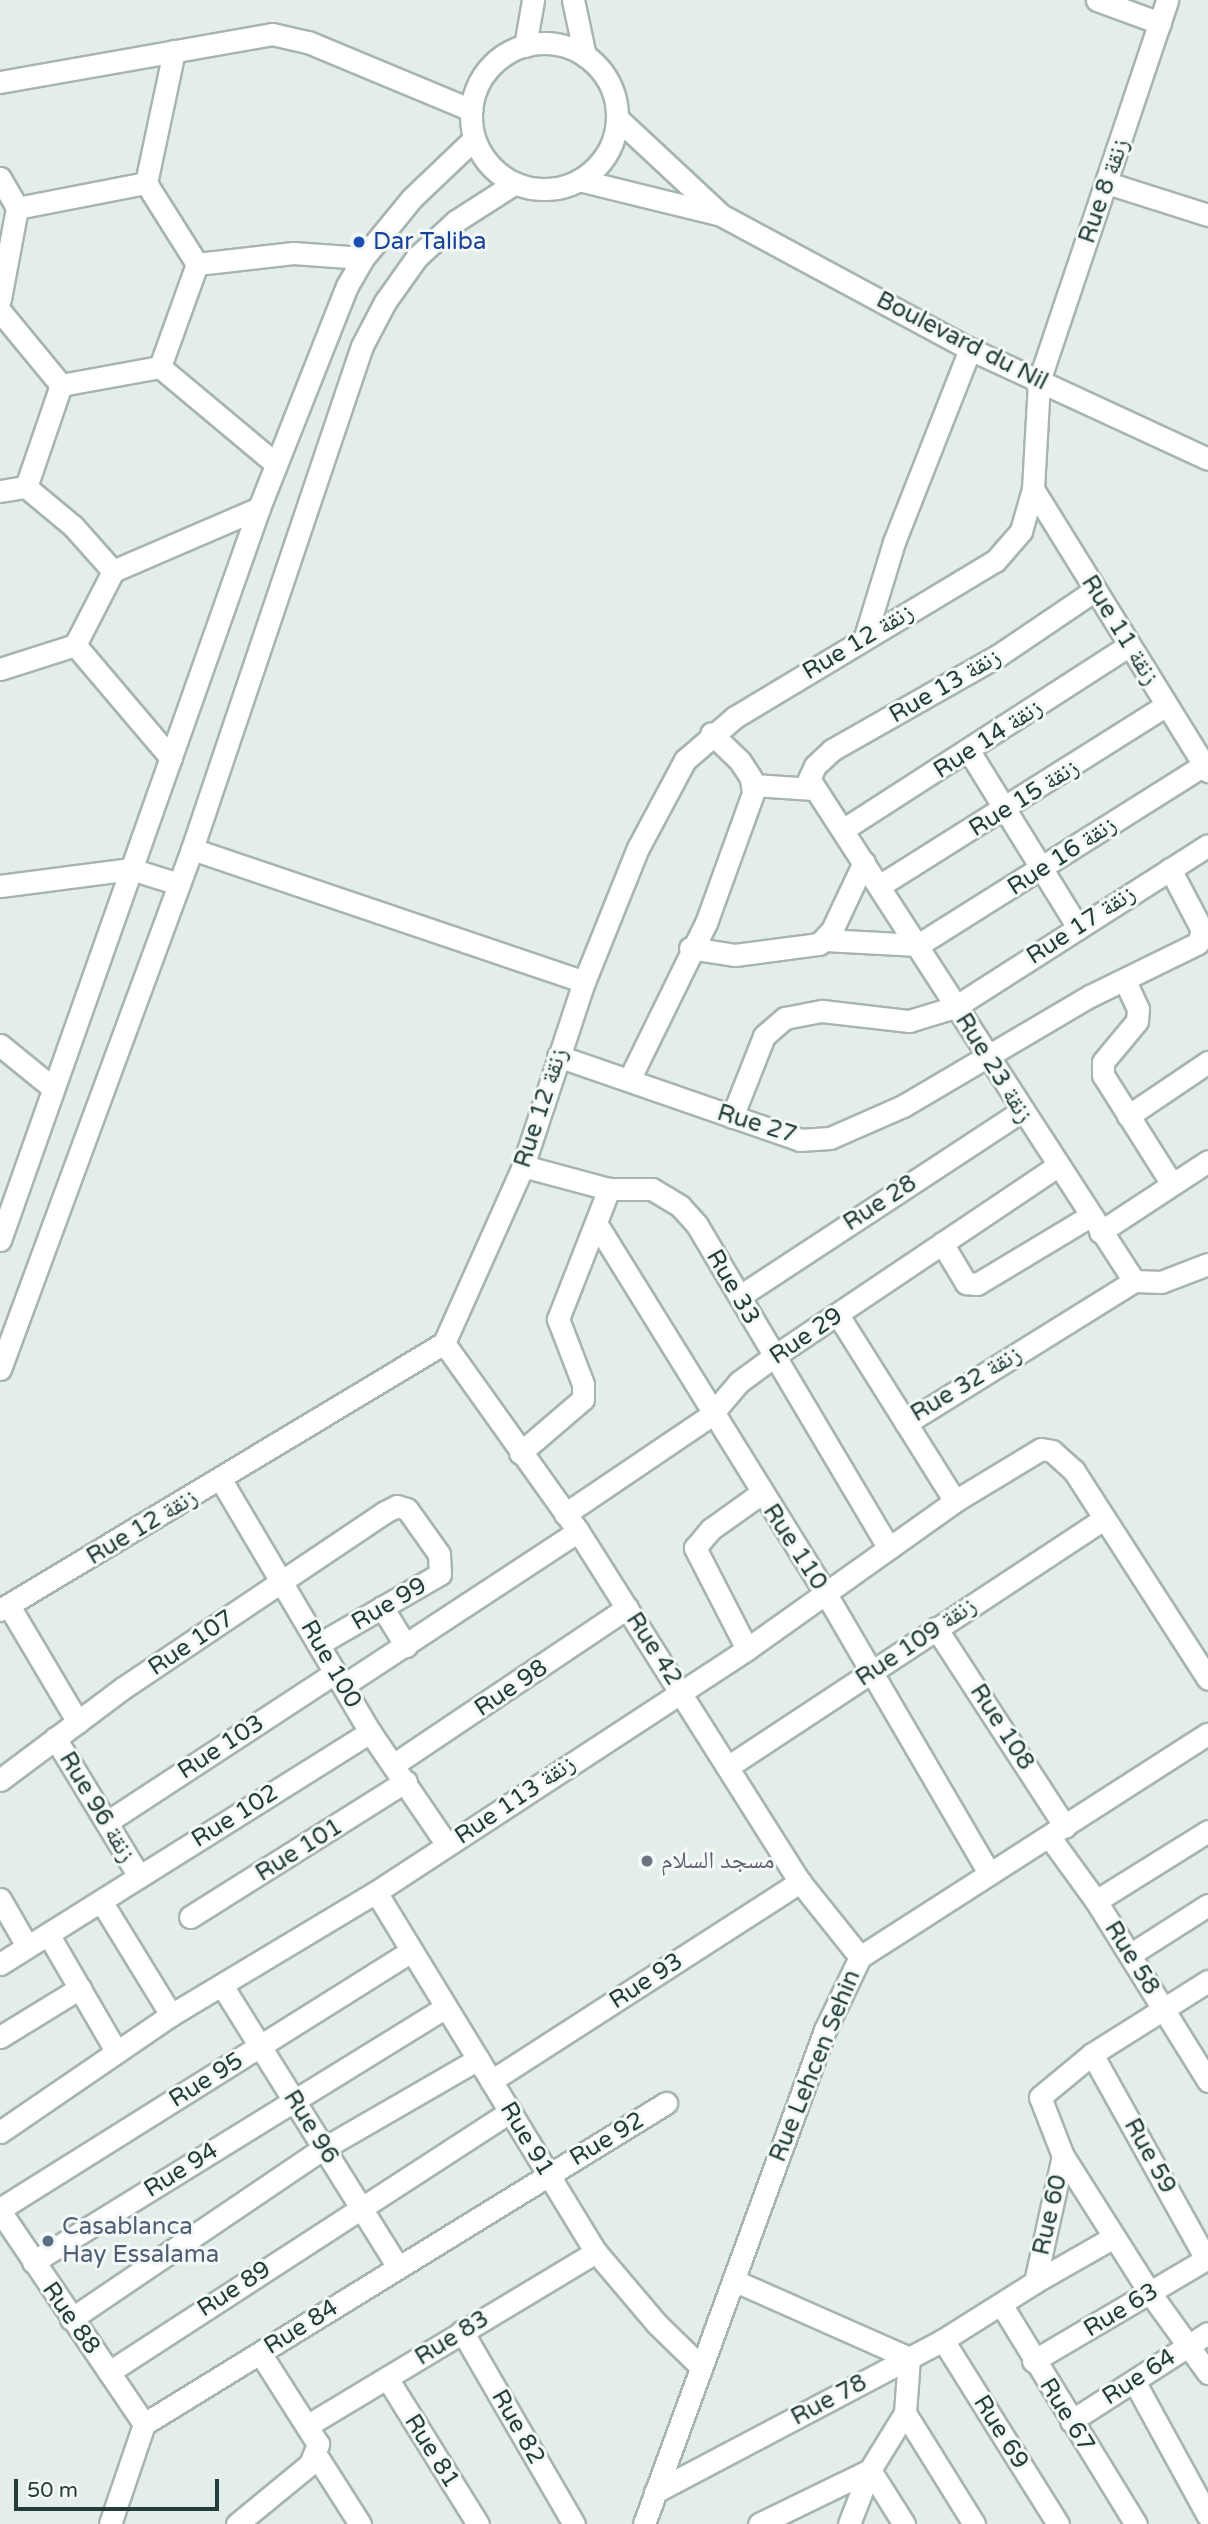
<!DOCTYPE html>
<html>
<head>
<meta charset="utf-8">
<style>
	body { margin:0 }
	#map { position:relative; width:1208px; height:2524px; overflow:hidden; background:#e3edea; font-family:"Varela Round","Noto Naskh Arabic",sans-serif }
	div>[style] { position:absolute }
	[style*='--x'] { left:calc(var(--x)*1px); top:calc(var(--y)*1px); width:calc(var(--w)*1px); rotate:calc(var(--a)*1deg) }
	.roads { filter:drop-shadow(2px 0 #a6b5b2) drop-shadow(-2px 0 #a6b5b2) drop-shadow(0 2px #a6b5b2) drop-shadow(0 -2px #a6b5b2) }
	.minor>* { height:21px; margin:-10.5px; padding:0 10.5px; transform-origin:10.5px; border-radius:10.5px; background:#fff }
	.tertiary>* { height:21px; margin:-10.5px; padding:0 10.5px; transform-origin:10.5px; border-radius:10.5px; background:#fff }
	.tertiary>.ring { margin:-10.5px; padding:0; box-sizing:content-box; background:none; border:21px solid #fff; border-radius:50% }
	.dots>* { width:19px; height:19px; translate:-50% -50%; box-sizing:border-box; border:4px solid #f4f9f7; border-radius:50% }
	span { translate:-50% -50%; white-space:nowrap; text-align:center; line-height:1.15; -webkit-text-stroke:6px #f4f9f7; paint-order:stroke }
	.street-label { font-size:24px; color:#233e3a }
	.transit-label { font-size:24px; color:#164399 }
	.left { translate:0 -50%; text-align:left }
	.worship-label { font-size:24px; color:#5b616d }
	.service-label { font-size:24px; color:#4e5e75 }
	.scale { position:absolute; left:14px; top:2479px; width:205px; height:32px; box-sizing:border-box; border:4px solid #233e3a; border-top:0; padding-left:9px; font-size:21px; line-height:24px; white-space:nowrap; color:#233e3a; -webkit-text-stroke:5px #f4f9f7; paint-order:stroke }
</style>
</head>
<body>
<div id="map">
	<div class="roads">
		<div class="minor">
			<i style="--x:1097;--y:0;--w:67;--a:20.1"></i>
			<i style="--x:0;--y:82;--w:276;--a:-10"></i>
			<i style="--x:272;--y:34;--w:37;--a:13"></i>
			<i style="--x:308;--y:42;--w:177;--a:22.6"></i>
			<i style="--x:0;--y:178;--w:34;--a:60"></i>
			<i style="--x:17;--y:208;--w:93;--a:100.6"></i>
			<i style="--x:146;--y:183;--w:135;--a:-78"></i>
			<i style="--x:1107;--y:183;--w:106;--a:17.6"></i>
			<i style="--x:17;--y:208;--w:131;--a:-11"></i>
			<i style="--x:146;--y:183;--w:96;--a:57.8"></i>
			<i style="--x:197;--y:264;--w:109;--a:109.8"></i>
			<i style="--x:197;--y:264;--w:97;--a:-6.5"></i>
			<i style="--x:293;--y:253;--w:70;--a:4.1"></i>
			<i style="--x:0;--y:311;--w:96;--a:50.5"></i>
			<i style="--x:61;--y:385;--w:101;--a:-10.3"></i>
			<i style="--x:160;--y:367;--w:150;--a:39.9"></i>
			<i style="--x:26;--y:487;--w:108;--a:-71.1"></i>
			<i style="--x:1033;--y:489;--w:332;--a:58.2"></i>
			<i style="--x:0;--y:491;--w:26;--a:-9"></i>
			<i style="--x:26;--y:487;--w:61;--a:39.7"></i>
			<i style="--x:73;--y:526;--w:60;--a:48.4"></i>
			<i style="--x:1095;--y:590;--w:116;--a:145.9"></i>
			<i style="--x:999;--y:655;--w:192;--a:150.4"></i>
			<i style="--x:832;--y:750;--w:23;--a:137"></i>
			<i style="--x:815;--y:766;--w:14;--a:115"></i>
			<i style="--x:809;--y:779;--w:598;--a:57.08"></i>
			<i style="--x:1134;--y:1281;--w:27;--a:2"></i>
			<i style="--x:1161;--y:1282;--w:50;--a:-21"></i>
			<i style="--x:865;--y:637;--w:99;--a:-73"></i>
			<i style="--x:894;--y:542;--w:207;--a:-68.5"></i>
			<i style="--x:0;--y:669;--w:79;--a:-17.7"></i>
			<i style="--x:969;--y:751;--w:206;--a:58.3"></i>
			<i style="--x:171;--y:758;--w:148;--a:-130.3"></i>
			<i style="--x:75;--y:645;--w:83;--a:-62.8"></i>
			<i style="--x:113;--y:571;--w:159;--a:-23.3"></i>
			<i style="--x:753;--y:785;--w:61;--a:3.8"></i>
			<i style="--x:844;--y:829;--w:339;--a:-32.8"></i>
			<i style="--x:192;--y:849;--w:414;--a:18.7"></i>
			<i style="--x:0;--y:886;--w:132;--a:-7.4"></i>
			<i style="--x:131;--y:869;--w:50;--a:17.4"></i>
			<i style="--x:879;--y:886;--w:339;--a:-32.2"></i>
			<i style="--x:825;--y:940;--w:93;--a:3.1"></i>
			<i style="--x:918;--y:945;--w:338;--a:-32.2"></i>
			<i style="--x:690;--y:948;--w:46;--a:8.8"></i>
			<i style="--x:735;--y:955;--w:85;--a:-7.5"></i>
			<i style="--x:819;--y:944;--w:19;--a:-47"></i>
			<i style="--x:832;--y:930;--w:75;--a:-64.8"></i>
			<i style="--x:1125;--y:981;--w:31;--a:65"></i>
			<i style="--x:1138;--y:1009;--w:12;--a:95"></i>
			<i style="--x:1137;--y:1021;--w:53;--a:129.7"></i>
			<i style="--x:1103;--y:1062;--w:13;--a:90"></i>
			<i style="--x:1103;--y:1075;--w:129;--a:57.7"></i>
			<i style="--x:0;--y:1045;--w:68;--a:39.1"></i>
			<i style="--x:558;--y:1056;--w:256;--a:19.1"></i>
			<i style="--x:800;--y:1140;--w:30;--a:-4"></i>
			<i style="--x:830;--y:1138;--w:80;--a:-23.7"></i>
			<i style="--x:903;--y:1106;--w:217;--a:-30.5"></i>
			<i style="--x:1090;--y:996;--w:120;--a:-26.1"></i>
			<i style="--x:1198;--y:943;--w:14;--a:-73"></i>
			<i style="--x:1202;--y:930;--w:69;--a:-117.7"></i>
			<i style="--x:629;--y:1080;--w:175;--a:-63.9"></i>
			<i style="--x:706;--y:923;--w:138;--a:-70.1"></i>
			<i style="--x:753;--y:793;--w:15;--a:-98"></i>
			<i style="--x:751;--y:778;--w:20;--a:-123"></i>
			<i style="--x:740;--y:761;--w:40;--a:-136"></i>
			<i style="--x:1128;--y:1116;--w:97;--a:-34"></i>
			<i style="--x:732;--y:1117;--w:87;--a:-68.4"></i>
			<i style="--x:764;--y:1036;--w:28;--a:-41"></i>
			<i style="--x:785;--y:1018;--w:38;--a:-11"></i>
			<i style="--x:822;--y:1011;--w:88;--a:6.6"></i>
			<i style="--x:909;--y:1021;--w:48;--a:-16.9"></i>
			<i style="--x:955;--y:1007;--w:300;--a:-32.6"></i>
			<i style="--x:523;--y:1166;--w:89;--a:15"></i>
			<i style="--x:609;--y:1189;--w:43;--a:0"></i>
			<i style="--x:652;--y:1189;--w:33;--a:31"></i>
			<i style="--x:680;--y:1206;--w:25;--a:48"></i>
			<i style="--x:697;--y:1225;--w:376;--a:59.3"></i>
			<i style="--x:596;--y:1223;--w:437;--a:58.2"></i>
			<i style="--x:826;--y:1594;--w:323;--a:59.7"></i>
			<i style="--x:1100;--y:1232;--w:129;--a:-33.3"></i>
			<i style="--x:0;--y:1240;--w:776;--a:-70.51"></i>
			<i style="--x:259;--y:508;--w:239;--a:-68.4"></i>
			<i style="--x:347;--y:286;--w:32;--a:-60"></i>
			<i style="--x:363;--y:258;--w:77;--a:-50.8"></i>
			<i style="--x:412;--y:198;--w:86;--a:-43.6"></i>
			<i style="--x:942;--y:1243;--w:47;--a:59"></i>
			<i style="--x:966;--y:1283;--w:11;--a:5"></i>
			<i style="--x:977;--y:1284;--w:132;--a:-31"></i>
			<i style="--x:740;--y:1296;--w:337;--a:-33.3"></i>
			<i style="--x:838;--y:1315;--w:128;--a:57.8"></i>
			<i style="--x:906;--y:1423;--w:269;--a:-31.9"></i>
			<i style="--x:444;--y:1343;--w:231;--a:54.5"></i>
			<i style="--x:578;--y:1531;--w:415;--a:57.7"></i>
			<i style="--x:800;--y:1882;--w:96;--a:51.3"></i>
			<i style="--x:0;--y:1369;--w:554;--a:-69.73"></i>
			<i style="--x:192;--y:849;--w:531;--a:-71.33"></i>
			<i style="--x:362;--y:346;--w:50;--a:-62.4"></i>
			<i style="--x:385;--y:302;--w:55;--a:-54.6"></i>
			<i style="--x:417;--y:257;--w:53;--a:-42.7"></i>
			<i style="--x:456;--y:221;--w:70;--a:-32.8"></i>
			<i style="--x:906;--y:1423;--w:92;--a:57.9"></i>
			<i style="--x:520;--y:1453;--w:83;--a:-40.6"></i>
			<i style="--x:583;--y:1399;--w:15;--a:-90"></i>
			<i style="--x:583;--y:1384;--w:70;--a:-111"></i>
			<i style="--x:558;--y:1319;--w:140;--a:-68.6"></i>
			<i style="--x:221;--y:1480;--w:293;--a:59.4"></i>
			<i style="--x:370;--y:1732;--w:137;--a:55.7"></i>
			<i style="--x:565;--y:1514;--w:176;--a:-34.1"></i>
			<i style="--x:711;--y:1415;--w:43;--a:-49.7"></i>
			<i style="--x:739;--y:1382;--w:42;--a:-36.3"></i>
			<i style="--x:773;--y:1357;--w:341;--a:-33.9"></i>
			<i style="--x:9;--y:1606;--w:135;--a:59.3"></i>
			<i style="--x:382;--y:1607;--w:46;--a:58.4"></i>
			<i style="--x:0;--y:1610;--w:518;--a:-31.02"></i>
			<i style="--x:444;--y:1343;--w:194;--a:-65.9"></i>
			<i style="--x:523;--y:1166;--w:194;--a:-71.7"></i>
			<i style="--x:584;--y:982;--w:144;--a:-68.1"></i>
			<i style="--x:638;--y:848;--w:100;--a:-61.9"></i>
			<i style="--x:685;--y:760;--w:66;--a:-40.7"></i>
			<i style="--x:735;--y:717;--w:303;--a:-31"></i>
			<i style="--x:995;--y:561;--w:40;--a:-49"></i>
			<i style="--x:1021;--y:531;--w:44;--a:-74.1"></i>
			<i style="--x:1033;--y:489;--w:108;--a:-86.8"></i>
			<i style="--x:1039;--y:381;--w:402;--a:-71.4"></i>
			<i style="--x:936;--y:1628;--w:237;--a:57"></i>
			<i style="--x:747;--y:1649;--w:114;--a:-117.2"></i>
			<i style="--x:695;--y:1548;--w:25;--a:-50"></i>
			<i style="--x:711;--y:1529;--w:60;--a:-35.5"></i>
			<i style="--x:344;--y:1685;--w:280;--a:-33.3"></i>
			<i style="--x:55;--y:1738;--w:162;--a:58.7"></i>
			<i style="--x:393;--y:1765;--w:282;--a:-33.9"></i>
			<i style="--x:729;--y:1766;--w:449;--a:-33.4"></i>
			<i style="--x:0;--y:1780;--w:154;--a:-36.8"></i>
			<i style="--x:123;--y:1688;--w:316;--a:-33.9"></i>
			<i style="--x:385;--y:1512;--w:13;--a:-27"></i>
			<i style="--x:397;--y:1506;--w:10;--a:17"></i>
			<i style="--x:407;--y:1509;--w:55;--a:54.6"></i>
			<i style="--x:439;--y:1554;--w:20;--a:87"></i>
			<i style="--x:440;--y:1574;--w:140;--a:150"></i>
			<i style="--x:107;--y:1822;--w:272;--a:-33.2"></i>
			<i style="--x:1051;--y:1839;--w:77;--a:54"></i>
			<i style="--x:1096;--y:1901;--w:212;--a:58.1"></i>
			<i style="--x:376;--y:1892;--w:422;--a:58.6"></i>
			<i style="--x:596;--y:2252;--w:94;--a:49.7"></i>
			<i style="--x:657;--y:2324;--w:62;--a:44.3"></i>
			<i style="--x:0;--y:1899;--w:54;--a:60.1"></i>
			<i style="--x:101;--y:1901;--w:134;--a:58.4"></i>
			<i style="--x:1096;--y:1901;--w:132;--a:-32"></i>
			<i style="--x:190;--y:1917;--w:255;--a:-32.2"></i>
			<i style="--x:48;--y:1934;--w:135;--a:59.8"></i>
			<i style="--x:1131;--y:1954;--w:91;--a:-32.5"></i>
			<i style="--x:0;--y:1964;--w:437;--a:-32.1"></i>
			<i style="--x:223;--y:1987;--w:330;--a:58"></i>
			<i style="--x:0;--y:2037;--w:94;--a:-31.5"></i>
			<i style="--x:1092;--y:2054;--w:235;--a:60.9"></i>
			<i style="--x:491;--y:2081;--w:368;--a:-32.8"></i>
			<i style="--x:0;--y:2132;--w:207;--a:-34.4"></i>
			<i style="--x:171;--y:2015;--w:239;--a:-31"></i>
			<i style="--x:376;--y:1892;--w:443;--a:-33.2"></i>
			<i style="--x:747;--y:1649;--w:255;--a:-35.4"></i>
			<i style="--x:955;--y:1501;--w:100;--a:-31.2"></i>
			<i style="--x:1041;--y:1449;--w:11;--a:10"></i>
			<i style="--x:1052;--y:1451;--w:30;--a:42"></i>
			<i style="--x:1074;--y:1471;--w:247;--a:57.2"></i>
			<i style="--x:1063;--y:2156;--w:162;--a:57.6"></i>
			<i style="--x:1150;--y:2293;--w:99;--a:54.1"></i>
			<i style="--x:0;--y:2209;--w:486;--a:-32.1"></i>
			<i style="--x:0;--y:2211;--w:257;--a:55.9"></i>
			<i style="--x:33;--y:2262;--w:485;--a:-31.7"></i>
			<i style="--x:733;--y:2280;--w:193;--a:23.9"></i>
			<i style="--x:909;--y:2358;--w:55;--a:94.2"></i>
			<i style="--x:905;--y:2413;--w:67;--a:121.6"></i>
			<i style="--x:870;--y:2470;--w:58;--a:111.3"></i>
			<i style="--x:1035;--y:2282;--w:91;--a:-29.7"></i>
			<i style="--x:1001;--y:2304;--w:258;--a:58.5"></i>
			<i style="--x:71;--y:2319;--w:305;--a:-34.1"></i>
			<i style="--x:324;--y:2148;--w:178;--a:-30"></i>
			<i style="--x:462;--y:2331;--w:223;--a:59.9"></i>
			<i style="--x:943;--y:2340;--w:217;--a:58"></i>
			<i style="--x:1033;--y:2361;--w:203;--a:-30.5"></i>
			<i style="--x:109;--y:2372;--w:478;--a:-33"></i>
			<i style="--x:387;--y:2378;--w:172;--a:58.1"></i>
			<i style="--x:1134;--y:2381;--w:154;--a:61.3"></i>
			<i style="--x:905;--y:2413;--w:131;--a:58.1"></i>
			<i style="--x:1071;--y:2421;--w:163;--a:-32.7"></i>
			<i style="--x:308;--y:2425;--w:336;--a:-31"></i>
			<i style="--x:316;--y:2455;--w:82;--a:57.5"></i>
			<i style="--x:655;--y:2492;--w:326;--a:-27.8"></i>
			<i style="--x:943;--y:2340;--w:109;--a:-32.2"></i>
			<i style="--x:1035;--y:2282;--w:129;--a:-77.5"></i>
			<i style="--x:1063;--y:2156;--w:63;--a:-111.3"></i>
			<i style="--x:1040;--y:2097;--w:67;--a:-39.6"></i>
			<i style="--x:1092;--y:2054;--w:137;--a:-32.2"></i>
			<i style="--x:110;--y:2524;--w:106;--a:-71.2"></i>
			<i style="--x:144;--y:2424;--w:613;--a:-31.59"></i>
			<i style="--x:237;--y:2524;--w:94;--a:-39.4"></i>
			<i style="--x:310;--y:2464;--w:22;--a:-68"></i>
			<i style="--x:318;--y:2444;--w:108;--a:-122.5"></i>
			<i style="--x:644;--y:2524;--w:526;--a:-69.88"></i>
			<i style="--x:825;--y:2030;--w:81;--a:-64.4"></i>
			<i style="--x:860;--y:1957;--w:413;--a:-32.7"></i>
			<i style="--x:759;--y:2524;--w:123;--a:-25.9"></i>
			<i style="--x:870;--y:2470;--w:64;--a:57.8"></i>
		</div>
		<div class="tertiary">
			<i style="--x:573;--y:0;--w:57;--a:77.9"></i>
			<i class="ring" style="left:471px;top:43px;width:125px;height:125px"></i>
			<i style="--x:525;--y:46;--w:47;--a:-80.1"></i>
			<i style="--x:617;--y:118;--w:139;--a:43"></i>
			<i style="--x:579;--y:180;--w:146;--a:13.8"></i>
			<i style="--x:721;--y:215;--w:283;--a:28.3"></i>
			<i style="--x:970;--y:349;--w:262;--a:24.8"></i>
		</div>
	</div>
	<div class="dots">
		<i style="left:359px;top:242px;background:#1a4fb4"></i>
		<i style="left:647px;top:1861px;background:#6b7280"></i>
		<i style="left:48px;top:2241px;background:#5c6f8a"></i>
	</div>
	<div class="street-label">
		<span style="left:1104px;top:191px;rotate:-71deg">Rue 8 زنقة</span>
		<span style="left:962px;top:341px;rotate:27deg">Boulevard du Nil</span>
		<span style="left:1120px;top:630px;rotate:58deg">Rue 11 زنقة</span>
		<span style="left:858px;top:642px;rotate:-31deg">Rue 12 زنقة</span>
		<span style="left:945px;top:686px;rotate:-30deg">Rue 13 زنقة</span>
		<span style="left:988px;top:739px;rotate:-33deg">Rue 14 زنقة</span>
		<span style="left:1024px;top:798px;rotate:-32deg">Rue 15 زنقة</span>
		<span style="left:1062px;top:856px;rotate:-33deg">Rue 16 زنقة</span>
		<span style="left:1081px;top:925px;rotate:-33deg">Rue 17 زنقة</span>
		<span style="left:994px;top:1068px;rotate:58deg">Rue 23 زنقة</span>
		<span style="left:541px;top:1108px;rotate:-72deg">Rue 12 زنقة</span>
		<span style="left:757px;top:1124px;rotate:17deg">Rue 27</span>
		<span style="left:880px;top:1203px;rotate:-33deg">Rue 28</span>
		<span style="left:733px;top:1287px;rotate:60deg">Rue 33</span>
		<span style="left:806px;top:1336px;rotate:-34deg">Rue 29</span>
		<span style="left:966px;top:1384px;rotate:-31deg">Rue 32 زنقة</span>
		<span style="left:142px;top:1527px;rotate:-31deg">Rue 12 زنقة</span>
		<span style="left:795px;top:1547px;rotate:57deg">Rue 110</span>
		<span style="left:389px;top:1604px;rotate:-30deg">Rue 99</span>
		<span style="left:916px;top:1642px;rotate:-34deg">Rue 109 زنقة</span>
		<span style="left:191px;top:1643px;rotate:-34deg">Rue 107</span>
		<span style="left:654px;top:1649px;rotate:57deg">Rue 42</span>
		<span style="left:331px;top:1664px;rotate:60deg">Rue 100</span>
		<span style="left:511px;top:1688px;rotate:-34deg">Rue 98</span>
		<span style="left:1002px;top:1727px;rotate:57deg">Rue 108</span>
		<span style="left:221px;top:1747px;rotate:-33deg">Rue 103</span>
		<span style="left:515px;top:1800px;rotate:-34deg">Rue 113 زنقة</span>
		<span style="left:97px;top:1807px;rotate:59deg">Rue 96 زنقة</span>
		<span style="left:235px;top:1816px;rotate:-32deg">Rue 102</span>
		<span style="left:299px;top:1850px;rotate:-32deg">Rue 101</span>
		<span style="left:1132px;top:1958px;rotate:58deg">Rue 58</span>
		<span style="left:646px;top:1981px;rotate:-33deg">Rue 93</span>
		<span style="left:815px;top:2066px;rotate:-68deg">Rue Lehcen Sehin</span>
		<span style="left:206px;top:2080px;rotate:-32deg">Rue 95</span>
		<span style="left:311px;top:2127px;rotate:58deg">Rue 96</span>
		<span style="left:527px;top:2139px;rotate:59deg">Rue 91</span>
		<span style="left:607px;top:2139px;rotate:-31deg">Rue 92</span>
		<span style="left:1150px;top:2156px;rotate:61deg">Rue 59</span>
		<span style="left:181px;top:2170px;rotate:-32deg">Rue 94</span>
		<span style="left:1050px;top:2215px;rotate:-77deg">Rue 60</span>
		<span style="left:234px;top:2289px;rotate:-33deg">Rue 89</span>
		<span style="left:1121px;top:2310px;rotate:-31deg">Rue 63</span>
		<span style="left:71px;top:2318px;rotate:55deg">Rue 88</span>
		<span style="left:301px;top:2327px;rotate:-32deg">Rue 84</span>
		<span style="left:452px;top:2338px;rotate:-32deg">Rue 83</span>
		<span style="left:1139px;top:2377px;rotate:-33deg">Rue 64</span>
		<span style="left:829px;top:2400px;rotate:-28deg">Rue 78</span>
		<span style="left:1067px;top:2415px;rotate:58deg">Rue 67</span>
		<span style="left:518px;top:2427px;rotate:60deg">Rue 82</span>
		<span style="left:1001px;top:2432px;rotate:58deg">Rue 69</span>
		<span style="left:432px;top:2451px;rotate:58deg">Rue 81</span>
	</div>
	<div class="transit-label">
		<span class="left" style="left:373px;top:242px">Dar Taliba</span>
	</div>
	<div class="worship-label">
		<span class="left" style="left:661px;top:1861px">مسجد السلام</span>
	</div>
	<div class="service-label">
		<span class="left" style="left:62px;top:2241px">Casablanca<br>Hay Essalama</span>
	</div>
	<div class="scale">50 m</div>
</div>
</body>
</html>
